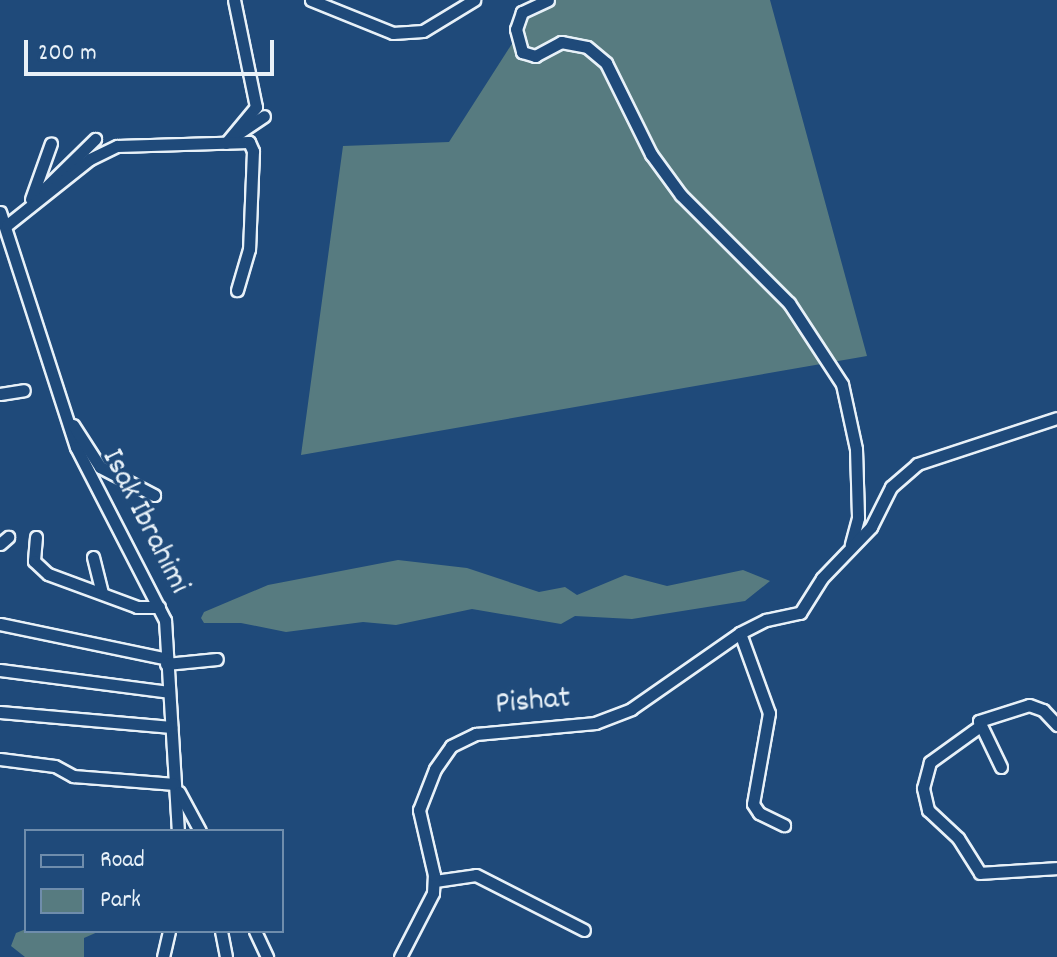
<!DOCTYPE html>
<html>
<head>
<meta charset="utf-8">
<style>
	body { margin:0 }
	#map { position:relative; width:1057px; height:957px; overflow:hidden; background:#1f4a7a; font-family:Dekko,sans-serif }
	div>[style] { position:absolute }
	[style*='--x'] { left:calc(var(--x)*1px); top:calc(var(--y)*1px); width:calc(var(--w)*1px); rotate:calc(var(--a)*1deg) }
	.green>* { inset:0; background:#577b80 }
	.roads { filter:drop-shadow(2px 0 #e8f1f8) drop-shadow(-2px 0 #e8f1f8) drop-shadow(0 2px #e8f1f8) drop-shadow(0 -2px #e8f1f8) }
	.minor>* { height:11px; margin:-5.5px; padding:0 5.5px; transform-origin:5.5px; border-radius:5.5px; background:#1f4a7a }
	span { translate:-50% -50%; white-space:nowrap; text-align:center; line-height:1.15; -webkit-text-stroke:7px #1f4a7a; paint-order:stroke }
	.street-label { font-size:32px; color:#e8f1f8 }
	.legend { position:absolute; left:24px; top:829px; width:260px; height:104px; box-sizing:border-box; background:#1f4a7a; border:2px solid #6f8dac; margin:0; padding:10px 14px; list-style:none; font-size:24px; color:#e8f1f8 }
	.legend li { display:flex; align-items:center; gap:16px; height:40px }
	.legend b { width:40px; border:2px solid #6f8dac }
	.scale { position:absolute; left:24px; top:40px; width:250px; height:36px; box-sizing:border-box; border:4px solid #e8f1f8; border-top:0; padding-left:10px; font-size:24px; line-height:28px; white-space:nowrap; color:#e8f1f8; -webkit-text-stroke:6px #1f4a7a; paint-order:stroke }
</style>
</head>
<body>
<div id="map">
	<div class="green">
		<i style="clip-path:polygon(540px 0,770px 0,867px 356px,301px 455px,343px 146px,449px 142px)"></i>
		<i style="clip-path:polygon(398px 560px,467px 568px,539px 592px,565px 587px,577px 595px,625px 575px,667px 586px,743px 570px,770px 581px,745px 601px,632px 619px,575px 616px,561px 624px,472px 609px,396px 625px,363px 622px,286px 632px,241px 623px,204px 623px,201px 618px,204px 612px,268px 585px)"></i>
		<i style="clip-path:polygon(26px 929px,26px 931px,100px 931px,84px 938px,84px 957px,25px 957px,11px 946px,16px 933px)"></i>
	</div>
	<div class="roads">
		<div class="minor">
			<i style="--x:311;--y:0;--w:88;--a:21.9"></i>
			<i style="--x:393;--y:33;--w:30;--a:-4"></i>
			<i style="--x:423;--y:31;--w:60;--a:-31.3"></i>
			<i style="--x:548;--y:0;--w:29;--a:155"></i>
			<i style="--x:522;--y:12;--w:18;--a:109"></i>
			<i style="--x:516;--y:29;--w:24;--a:75"></i>
			<i style="--x:522;--y:52;--w:14;--a:17"></i>
			<i style="--x:535;--y:56;--w:30;--a:-28"></i>
			<i style="--x:561;--y:42;--w:26;--a:11"></i>
			<i style="--x:587;--y:47;--w:25;--a:40"></i>
			<i style="--x:606;--y:63;--w:102;--a:63.7"></i>
			<i style="--x:651;--y:154;--w:51;--a:53.8"></i>
			<i style="--x:681;--y:195;--w:153;--a:45"></i>
			<i style="--x:789;--y:303;--w:97;--a:56.8"></i>
			<i style="--x:842;--y:384;--w:66;--a:77.8"></i>
			<i style="--x:856;--y:449;--w:69;--a:88.3"></i>
			<i style="--x:858;--y:518;--w:28;--a:105"></i>
			<i style="--x:239;--y:133;--w:30;--a:-34"></i>
			<i style="--x:226;--y:143;--w:47;--a:-50.2"></i>
			<i style="--x:256;--y:107;--w:109;--a:-101.6"></i>
			<i style="--x:36;--y:197;--w:83;--a:-44.5"></i>
			<i style="--x:31;--y:199;--w:59;--a:-70.3"></i>
			<i style="--x:0;--y:212;--w:247;--a:72.1"></i>
			<i style="--x:76;--y:447;--w:195;--a:62.8"></i>
			<i style="--x:165;--y:620;--w:211;--a:86.5"></i>
			<i style="--x:7;--y:225;--w:106;--a:-38.5"></i>
			<i style="--x:90;--y:159;--w:30;--a:-26"></i>
			<i style="--x:117;--y:146;--w:132;--a:-1.7"></i>
			<i style="--x:249;--y:142;--w:10;--a:66"></i>
			<i style="--x:253;--y:151;--w:98;--a:92.3"></i>
			<i style="--x:249;--y:249;--w:43;--a:106.3"></i>
			<i style="--x:0;--y:394;--w:24;--a:-9"></i>
			<i style="--x:73;--y:425;--w:50;--a:57.3"></i>
			<i style="--x:100;--y:467;--w:61;--a:27.4"></i>
			<i style="--x:36;--y:537;--w:24;--a:95"></i>
			<i style="--x:34;--y:561;--w:19;--a:43"></i>
			<i style="--x:48;--y:574;--w:95;--a:20.3"></i>
			<i style="--x:137;--y:607;--w:22;--a:0"></i>
			<i style="--x:0;--y:544;--w:11;--a:-41"></i>
			<i style="--x:93;--y:557;--w:36;--a:76"></i>
			<i style="--x:0;--y:624;--w:171;--a:11.8"></i>
			<i style="--x:740;--y:633;--w:85;--a:70.1"></i>
			<i style="--x:769;--y:713;--w:92;--a:100"></i>
			<i style="--x:753;--y:804;--w:11;--a:56"></i>
			<i style="--x:759;--y:813;--w:28;--a:26"></i>
			<i style="--x:166;--y:664;--w:51;--a:-5.6"></i>
			<i style="--x:0;--y:670;--w:170;--a:7.4"></i>
			<i style="--x:0;--y:712;--w:172;--a:5"></i>
			<i style="--x:980;--y:726;--w:62;--a:144.2"></i>
			<i style="--x:930;--y:762;--w:27;--a:105"></i>
			<i style="--x:923;--y:788;--w:23;--a:77"></i>
			<i style="--x:928;--y:810;--w:41;--a:43"></i>
			<i style="--x:958;--y:838;--w:41;--a:57.8"></i>
			<i style="--x:980;--y:873;--w:77;--a:-3.7"></i>
			<i style="--x:0;--y:759;--w:55;--a:7.3"></i>
			<i style="--x:55;--y:766;--w:21;--a:29"></i>
			<i style="--x:73;--y:776;--w:102;--a:4.5"></i>
			<i style="--x:1001;--y:767;--w:51;--a:-115.6"></i>
			<i style="--x:979;--y:721;--w:52;--a:-17.7"></i>
			<i style="--x:1029;--y:705;--w:15;--a:20"></i>
			<i style="--x:1043;--y:710;--w:21;--a:47"></i>
			<i style="--x:179;--y:792;--w:44;--a:61.7"></i>
			<i style="--x:435;--y:881;--w:41;--a:-8.3"></i>
			<i style="--x:476;--y:875;--w:121;--a:27"></i>
			<i style="--x:221;--y:931;--w:26;--a:79"></i>
			<i style="--x:255;--y:931;--w:29;--a:65"></i>
			<i style="--x:163;--y:957;--w:27;--a:-77"></i>
			<i style="--x:400;--y:957;--w:72;--a:-62.7"></i>
			<i style="--x:433;--y:893;--w:18;--a:-87"></i>
			<i style="--x:434;--y:875;--w:67;--a:-103"></i>
			<i style="--x:419;--y:810;--w:44;--a:-68.7"></i>
			<i style="--x:435;--y:769;--w:28;--a:-55"></i>
			<i style="--x:451;--y:746;--w:28;--a:-26"></i>
			<i style="--x:476;--y:734;--w:120;--a:-5.3"></i>
			<i style="--x:595;--y:723;--w:39;--a:-21"></i>
			<i style="--x:631;--y:709;--w:133;--a:-34.9"></i>
			<i style="--x:740;--y:633;--w:29;--a:-27"></i>
			<i style="--x:766;--y:620;--w:35;--a:-12"></i>
			<i style="--x:800;--y:613;--w:41;--a:-57.8"></i>
			<i style="--x:822;--y:578;--w:71;--a:-46.1"></i>
			<i style="--x:871;--y:527;--w:45;--a:-63.4"></i>
			<i style="--x:891;--y:487;--w:35;--a:-41"></i>
			<i style="--x:917;--y:464;--w:147;--a:-18.2"></i>
		</div>
	</div>
	<div class="street-label">
		<span style="left:144px;top:522px;rotate:63deg">Isak Ibrahimi</span>
		<span style="left:533px;top:703px;rotate:-5deg">Pishat</span>
	</div>
	<ul class="legend">
	<li><b style="height:10px;background:#1f4a7a"></b>Road</li>
	<li><b style="height:22px;background:#577b80"></b>Park</li>
	</ul>
	<div class="scale">200 m</div>
</div>
</body>
</html>
